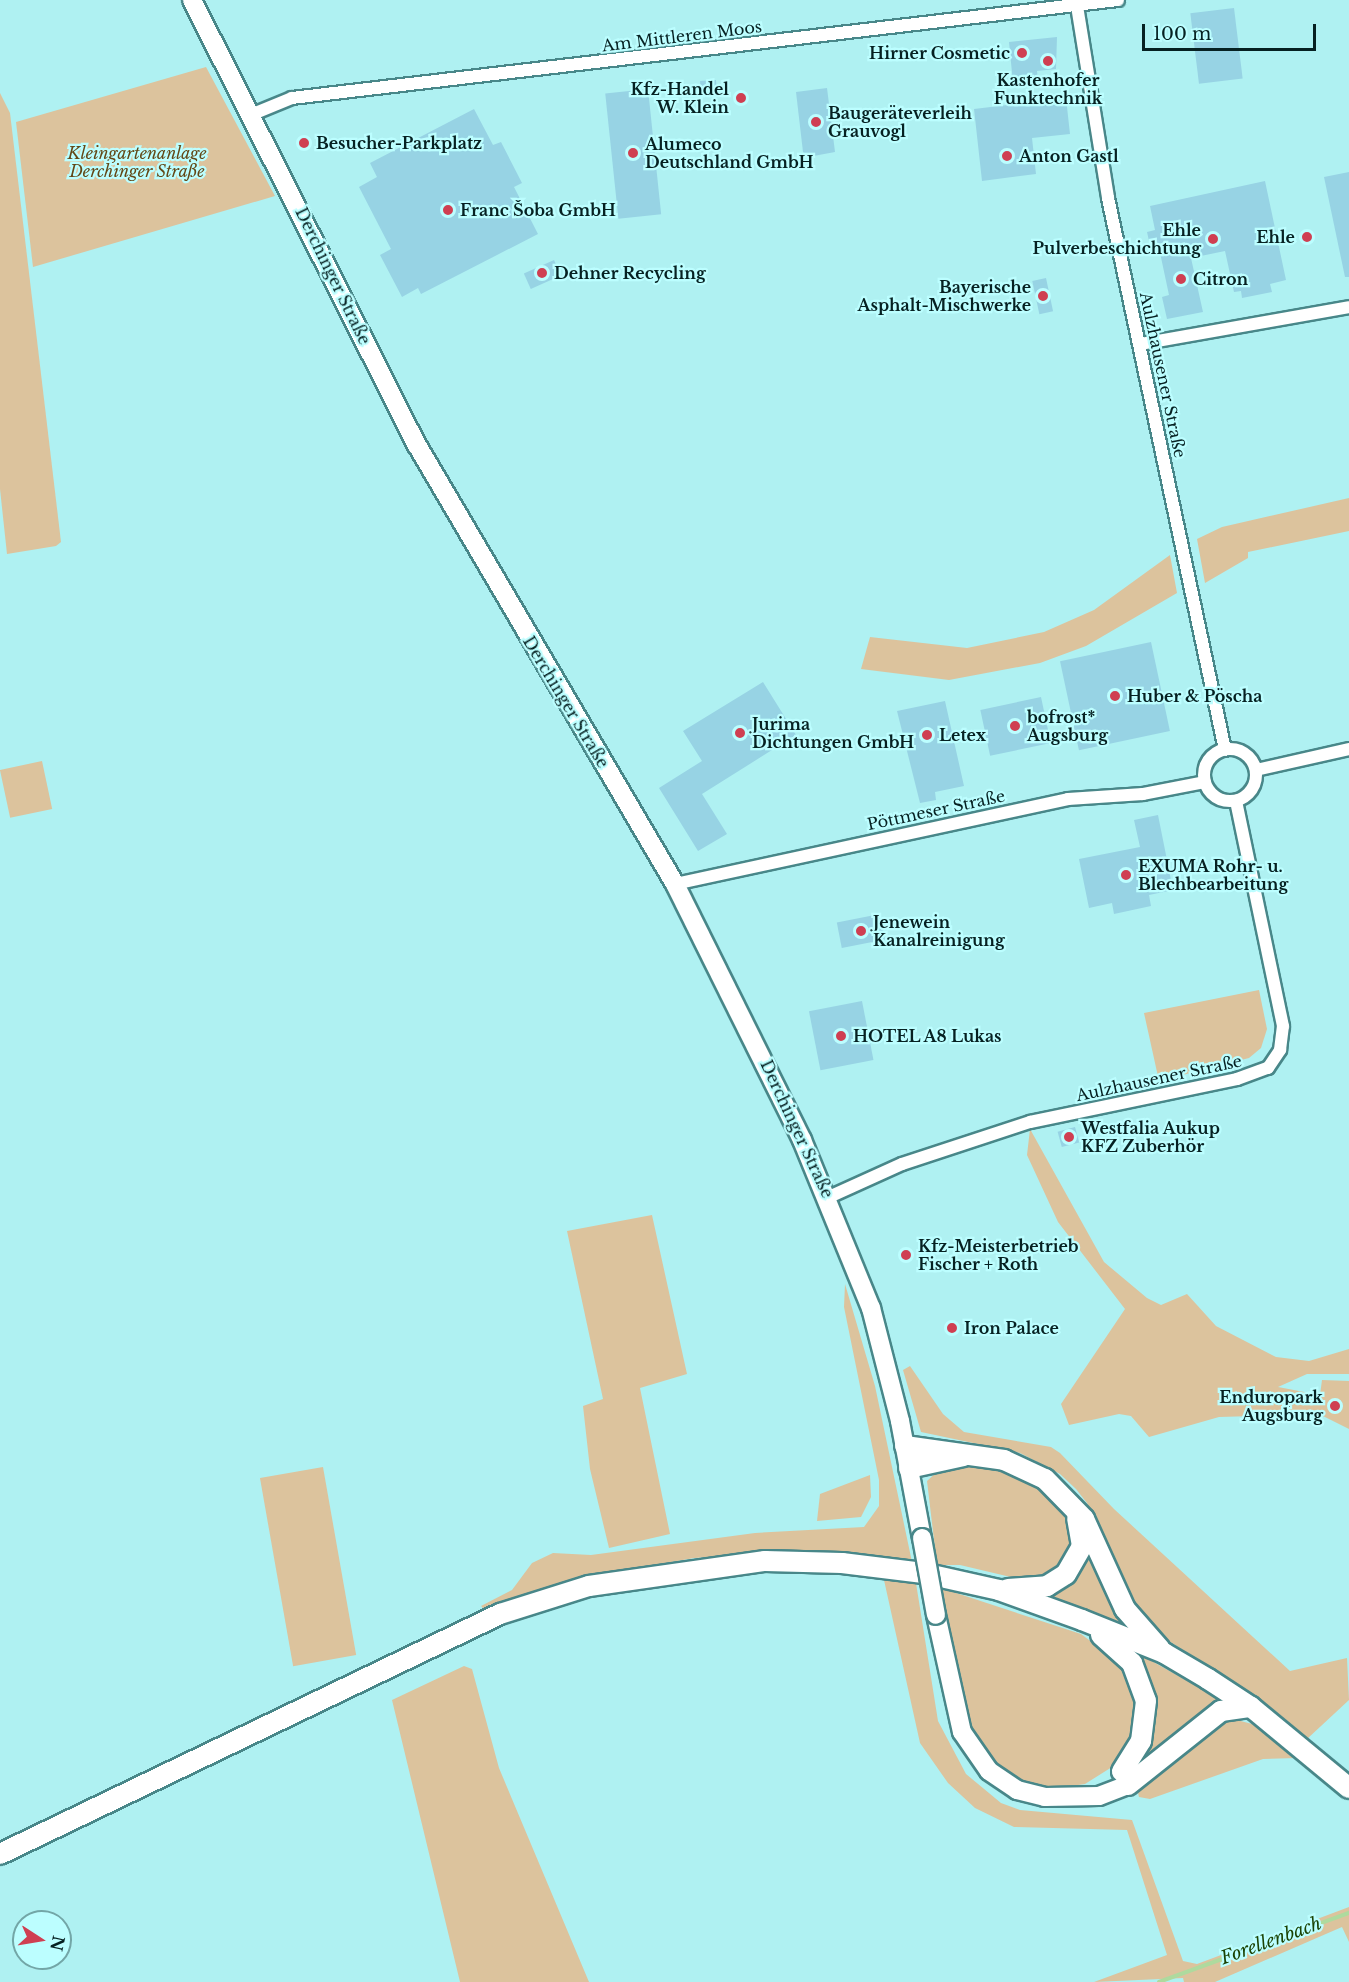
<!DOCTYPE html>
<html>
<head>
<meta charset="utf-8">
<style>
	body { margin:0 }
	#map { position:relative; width:1349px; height:1982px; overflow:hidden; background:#aff1f2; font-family:"Libre Baskerville",serif }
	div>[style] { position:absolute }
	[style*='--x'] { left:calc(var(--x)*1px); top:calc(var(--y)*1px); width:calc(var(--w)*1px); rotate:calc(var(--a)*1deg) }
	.green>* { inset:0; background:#dcc39d; transform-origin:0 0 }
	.stream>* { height:4px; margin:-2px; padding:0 2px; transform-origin:2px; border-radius:2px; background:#aeda9e }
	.building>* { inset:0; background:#97d3e4; transform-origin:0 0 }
	.roads { filter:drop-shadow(2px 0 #488789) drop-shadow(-2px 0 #488789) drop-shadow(0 2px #488789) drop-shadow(0 -2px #488789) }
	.street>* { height:12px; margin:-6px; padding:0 6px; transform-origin:6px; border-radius:6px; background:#fff }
	.street>.ring { margin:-6px; padding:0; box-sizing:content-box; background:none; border:12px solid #fff; border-radius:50% }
	.secondary>* { height:18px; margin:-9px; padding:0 9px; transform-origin:9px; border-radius:9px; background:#fff }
	.primary>* { height:20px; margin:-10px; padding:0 10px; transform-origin:10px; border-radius:10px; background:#fff }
	.bridges { filter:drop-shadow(2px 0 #488789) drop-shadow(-2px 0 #488789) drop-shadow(0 2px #488789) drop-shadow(0 -2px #488789) }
	.secondary-bridge>* { height:18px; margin:-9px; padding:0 9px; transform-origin:9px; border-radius:9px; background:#fff }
	.dots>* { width:16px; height:16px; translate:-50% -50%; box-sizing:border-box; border:3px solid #bcfeff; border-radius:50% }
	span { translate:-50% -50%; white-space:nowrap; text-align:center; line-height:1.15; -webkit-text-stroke:4.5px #bcfeff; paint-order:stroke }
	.street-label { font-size:16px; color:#062122 }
	.poi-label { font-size:16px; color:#062122; font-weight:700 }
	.right { translate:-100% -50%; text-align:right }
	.left { translate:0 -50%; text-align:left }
	.park-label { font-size:16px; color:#634716; font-style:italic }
	.water-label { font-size:18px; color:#1a4203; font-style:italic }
	.north { position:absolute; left:12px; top:1910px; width:60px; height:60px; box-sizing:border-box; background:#bcfeff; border:2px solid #73a6a7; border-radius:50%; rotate:102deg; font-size:16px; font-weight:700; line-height:24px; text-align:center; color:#062122 }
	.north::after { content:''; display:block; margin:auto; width:21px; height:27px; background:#cf3f52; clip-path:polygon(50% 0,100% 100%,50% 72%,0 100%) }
	.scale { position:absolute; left:1142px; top:24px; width:174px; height:27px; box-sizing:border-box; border:3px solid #062122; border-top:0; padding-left:8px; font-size:18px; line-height:21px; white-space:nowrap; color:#062122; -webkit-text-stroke:4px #bcfeff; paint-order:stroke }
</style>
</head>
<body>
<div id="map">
	<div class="green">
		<i style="clip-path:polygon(206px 67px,275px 196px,33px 267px,16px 122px)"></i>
		<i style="clip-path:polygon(0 93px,10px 113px,61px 542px,56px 546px,7px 554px,0 489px)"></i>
		<i style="clip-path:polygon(1349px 498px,1349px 531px,1248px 552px,1248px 558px,1205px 583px,1197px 539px,1222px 527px)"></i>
		<i style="clip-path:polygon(1170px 555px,1177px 593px,1086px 646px,1040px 663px,949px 680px,861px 669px,870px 637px,967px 648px,1044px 632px,1094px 610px)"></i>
		<i style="left:42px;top:761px;width:49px;height:43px;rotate:78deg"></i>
		<i style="clip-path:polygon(1259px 990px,1267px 1029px,1261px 1048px,1249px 1058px,1159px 1081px,1144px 1013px)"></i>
		<i style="clip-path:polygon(1030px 1129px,1104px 1262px,1147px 1298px,1161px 1305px,1187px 1294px,1216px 1326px,1276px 1357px,1309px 1361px,1349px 1349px,1349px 1374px,1307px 1374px,1278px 1387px,1320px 1395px,1322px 1380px,1349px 1381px,1349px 1429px,1323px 1416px,1292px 1415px,1219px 1417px,1149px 1437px,1131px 1416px,1119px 1414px,1069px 1425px,1061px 1404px,1125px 1309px,1058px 1222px,1027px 1155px)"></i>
		<i style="clip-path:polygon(652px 1215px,687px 1374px,640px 1388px,670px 1534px,609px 1548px,590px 1469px,583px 1406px,603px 1399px,567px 1231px)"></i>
		<i style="clip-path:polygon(845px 1284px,875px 1386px,912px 1562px,803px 1552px,694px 1558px,588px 1577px,486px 1611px,481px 1606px,512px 1590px,532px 1563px,553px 1553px,591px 1555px,755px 1533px,864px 1527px,879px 1506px,879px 1480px,844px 1307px)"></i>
		<i style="clip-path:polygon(910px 1366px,943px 1414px,964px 1432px,1051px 1447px,1060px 1453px,1114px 1509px,1290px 1671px,1347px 1658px,1349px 1700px,1307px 1739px,1242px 1687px,1156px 1633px,1133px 1609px,1087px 1503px,1076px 1489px,1060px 1474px,1020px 1453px,921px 1432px,903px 1370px)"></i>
		<i style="clip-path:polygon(970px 1464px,996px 1467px,1041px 1487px,1068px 1516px,1075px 1541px,1055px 1575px,1027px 1581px,960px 1565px,937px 1565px,927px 1481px,940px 1469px)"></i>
		<i style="left:323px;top:1467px;width:191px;height:64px;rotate:80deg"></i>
		<i style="clip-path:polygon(870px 1475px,871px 1497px,861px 1517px,817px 1521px,820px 1494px)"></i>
		<i style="clip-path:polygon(1088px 1541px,1133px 1630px,1047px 1594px,1070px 1583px,1080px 1572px)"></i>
		<i style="clip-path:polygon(884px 1580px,916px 1583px,938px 1721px,966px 1774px,1001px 1803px,1020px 1810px,1132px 1820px,1183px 1961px,1197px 1964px,1349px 1907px,1349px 1942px,1342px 1927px,1215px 1982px,1184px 1982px,1183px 1978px,1094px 1982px,1167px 1955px,1127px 1830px,1014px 1827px,975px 1808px,948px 1783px,920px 1743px)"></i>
		<i style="clip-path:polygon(941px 1588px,1081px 1634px,1125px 1667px,1137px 1712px,1128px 1747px,1112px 1767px,1085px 1784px,1051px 1789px,1021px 1781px,990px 1760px,969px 1726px)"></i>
		<i style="clip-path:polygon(1134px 1651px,1230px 1705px,1134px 1770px,1151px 1735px,1155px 1703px,1145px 1668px)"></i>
		<i style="clip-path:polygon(464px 1666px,472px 1669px,499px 1768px,589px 1982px,460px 1982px,392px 1700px)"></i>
		<i style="clip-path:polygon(1233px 1719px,1252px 1724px,1297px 1758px,1263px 1759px,1150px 1799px,1139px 1797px,1137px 1789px,1221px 1720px)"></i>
	</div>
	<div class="stream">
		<i style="--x:1159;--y:1982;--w:202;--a:-20"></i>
	</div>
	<div class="building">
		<i style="left:1234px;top:8px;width:71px;height:44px;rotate:83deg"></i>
		<i style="clip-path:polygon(1057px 37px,1056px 69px,1037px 71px,1038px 80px,1013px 83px,1009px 42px)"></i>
		<i style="left:716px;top:80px;width:16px;height:16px;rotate:86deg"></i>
		<i style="clip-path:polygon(827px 88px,835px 152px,808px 157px,803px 152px,796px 92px)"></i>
		<i style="left:648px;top:89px;width:126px;height:43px;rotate:84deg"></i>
		<i style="clip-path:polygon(1066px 98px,1070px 134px,1032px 138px,1036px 174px,982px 181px,974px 109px)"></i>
		<i style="clip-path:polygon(474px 109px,493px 145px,501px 142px,522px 183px,514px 187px,538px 234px,421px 294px,418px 288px,402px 297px,380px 255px,391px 249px,359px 187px,377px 177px,370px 163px)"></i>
		<i style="clip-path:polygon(1349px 172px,1349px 277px,1345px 277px,1324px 177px)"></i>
		<i style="clip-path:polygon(1265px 181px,1286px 280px,1270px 284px,1272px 292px,1242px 298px,1241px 291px,1234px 292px,1225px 251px,1191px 258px,1203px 312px,1167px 319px,1162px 297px,1169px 295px,1159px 248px,1151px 250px,1147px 232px,1155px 230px,1150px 206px)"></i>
		<i style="left:554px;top:260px;width:17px;height:33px;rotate:66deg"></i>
		<i style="left:1046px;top:278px;width:34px;height:14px;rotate:78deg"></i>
		<i style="left:1151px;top:642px;width:91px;height:93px;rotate:78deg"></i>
		<i style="clip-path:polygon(763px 682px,796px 735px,702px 794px,727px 834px,698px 851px,659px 788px,702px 761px,683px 731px)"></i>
		<i style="left:1041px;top:697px;width:47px;height:62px;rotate:78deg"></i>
		<i style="clip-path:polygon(945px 701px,964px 786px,935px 792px,936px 800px,920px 803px,897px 711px)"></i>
		<i style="clip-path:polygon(1158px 815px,1173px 890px,1149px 895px,1151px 906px,1114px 914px,1112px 903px,1089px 908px,1079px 859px,1140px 847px,1134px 820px)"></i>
		<i style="left:880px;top:914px;width:26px;height:44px;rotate:79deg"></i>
		<i style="left:862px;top:1001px;width:60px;height:54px;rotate:79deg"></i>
		<i style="left:1075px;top:1127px;width:16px;height:18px;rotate:75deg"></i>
	</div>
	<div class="roads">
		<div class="street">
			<i style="--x:1077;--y:6;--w:194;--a:80.8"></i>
			<i style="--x:1108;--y:198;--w:564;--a:78.03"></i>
			<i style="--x:253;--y:114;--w:42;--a:-22.3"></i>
			<i style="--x:292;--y:98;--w:832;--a:-6.77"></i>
			<i style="--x:1140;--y:344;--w:212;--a:-10"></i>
			<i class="ring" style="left:1204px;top:749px;width:40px;height:40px"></i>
			<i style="--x:1256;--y:770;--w:95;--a:-12.7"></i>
			<i style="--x:675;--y:884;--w:402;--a:-12.2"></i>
			<i style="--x:1068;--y:799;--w:75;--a:-3.8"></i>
			<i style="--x:1143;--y:794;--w:63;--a:-11"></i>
			<i style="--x:829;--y:1197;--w:80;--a:-24.3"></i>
			<i style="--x:902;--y:1164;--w:135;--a:-18.2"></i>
			<i style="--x:1030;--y:1122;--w:211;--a:-11.7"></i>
			<i style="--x:1237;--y:1079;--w:33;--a:-20"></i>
			<i style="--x:1268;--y:1068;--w:22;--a:-56"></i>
			<i style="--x:1280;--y:1050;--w:24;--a:-83"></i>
			<i style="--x:1283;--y:1026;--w:230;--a:-101.8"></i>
		</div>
		<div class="secondary">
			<i style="--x:192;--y:0;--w:499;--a:63.2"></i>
			<i style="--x:417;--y:445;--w:509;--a:59.56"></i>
			<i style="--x:675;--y:884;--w:286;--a:63.6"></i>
			<i style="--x:802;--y:1140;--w:182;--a:67.7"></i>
			<i style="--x:871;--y:1308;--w:117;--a:75.6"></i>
			<i style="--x:900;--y:1421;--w:119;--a:79.4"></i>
			<i style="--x:936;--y:1615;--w:120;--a:77.5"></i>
			<i style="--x:962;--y:1732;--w:47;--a:55.3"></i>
			<i style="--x:989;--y:1771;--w:34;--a:34"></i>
			<i style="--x:1017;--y:1790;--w:29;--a:14"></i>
			<i style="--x:1045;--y:1797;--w:54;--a:-1.1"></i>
			<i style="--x:1099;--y:1796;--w:31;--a:-21"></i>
		</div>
		<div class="primary">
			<i style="--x:905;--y:1446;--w:100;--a:8"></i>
			<i style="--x:1004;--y:1460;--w:45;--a:24.9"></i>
			<i style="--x:1045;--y:1479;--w:56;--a:45.7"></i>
			<i style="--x:1084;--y:1519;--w:99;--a:65.5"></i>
			<i style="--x:1125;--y:1609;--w:53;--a:48.8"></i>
			<i style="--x:909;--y:1468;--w:56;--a:-12.3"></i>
			<i style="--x:1008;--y:1589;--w:39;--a:-4"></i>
			<i style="--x:1047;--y:1586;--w:22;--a:-32"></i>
			<i style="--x:1066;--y:1574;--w:32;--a:-60"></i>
			<i style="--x:1082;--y:1546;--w:28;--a:-100"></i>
			<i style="--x:1101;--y:1635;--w:42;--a:42.1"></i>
			<i style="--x:1132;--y:1663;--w:40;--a:69.8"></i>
			<i style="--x:1146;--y:1701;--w:40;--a:97.1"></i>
			<i style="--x:1141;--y:1741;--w:36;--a:122"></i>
			<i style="--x:1128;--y:1785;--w:119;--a:-38.5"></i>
			<i style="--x:1221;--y:1711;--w:30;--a:-8"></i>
			<i style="--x:0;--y:1854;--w:555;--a:-25.64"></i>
			<i style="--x:500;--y:1614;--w:93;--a:-17.5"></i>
			<i style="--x:589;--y:1586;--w:178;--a:-8.1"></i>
			<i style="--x:765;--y:1561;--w:77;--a:1.5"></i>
			<i style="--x:842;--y:1563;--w:82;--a:7"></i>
			<i style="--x:923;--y:1573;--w:78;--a:12.6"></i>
			<i style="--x:999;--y:1590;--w:88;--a:19.9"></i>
			<i style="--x:1082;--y:1620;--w:88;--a:21.9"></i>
			<i style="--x:1164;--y:1653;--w:51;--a:30.6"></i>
			<i style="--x:1208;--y:1679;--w:51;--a:33.1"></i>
			<i style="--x:1251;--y:1707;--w:127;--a:39.6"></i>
		</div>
	</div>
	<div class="bridges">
		<div class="secondary-bridge">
			<i style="--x:922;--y:1538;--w:78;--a:79.7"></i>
		</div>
	</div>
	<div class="dots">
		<i style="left:1022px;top:53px;background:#cf3f52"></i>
		<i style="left:1048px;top:61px;background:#cf3f52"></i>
		<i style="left:741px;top:98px;background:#cf3f52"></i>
		<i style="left:816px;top:122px;background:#cf3f52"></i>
		<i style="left:304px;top:143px;background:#cf3f52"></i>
		<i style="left:633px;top:153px;background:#cf3f52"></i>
		<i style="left:1007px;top:156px;background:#cf3f52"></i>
		<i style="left:448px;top:210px;background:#cf3f52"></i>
		<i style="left:1307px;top:237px;background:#cf3f52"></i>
		<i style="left:1213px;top:239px;background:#cf3f52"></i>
		<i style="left:542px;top:273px;background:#cf3f52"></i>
		<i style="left:1181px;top:279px;background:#cf3f52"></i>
		<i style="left:1043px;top:296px;background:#cf3f52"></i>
		<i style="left:1115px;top:696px;background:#cf3f52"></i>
		<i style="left:1015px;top:726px;background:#cf3f52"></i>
		<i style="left:740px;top:733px;background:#cf3f52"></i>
		<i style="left:927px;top:735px;background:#cf3f52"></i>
		<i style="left:1126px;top:875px;background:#cf3f52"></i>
		<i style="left:861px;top:931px;background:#cf3f52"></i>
		<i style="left:841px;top:1036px;background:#cf3f52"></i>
		<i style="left:1069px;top:1137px;background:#cf3f52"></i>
		<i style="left:906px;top:1255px;background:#cf3f52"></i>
		<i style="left:952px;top:1328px;background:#cf3f52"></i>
		<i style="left:1335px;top:1406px;background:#cf3f52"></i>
	</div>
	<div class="street-label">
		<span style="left:682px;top:36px;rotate:-7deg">Am Mittleren Moos</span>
		<span style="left:333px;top:276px;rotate:64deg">Derchinger Straße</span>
		<span style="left:1163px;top:375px;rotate:78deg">Aulzhausener Straße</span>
		<span style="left:566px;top:702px;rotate:59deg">Derchinger Straße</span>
		<span style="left:936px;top:810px;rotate:-12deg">Pöttmeser Straße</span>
		<span style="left:1159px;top:1078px;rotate:-12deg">Aulzhausener Straße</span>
		<span style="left:797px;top:1129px;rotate:65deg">Derchinger Straße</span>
	</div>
	<div class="poi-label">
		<span class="right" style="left:1010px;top:53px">Hirner Cosmetic</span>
		<span style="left:1048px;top:89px">Kastenhofer<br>Funktechnik</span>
		<span class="right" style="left:729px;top:98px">Kfz-Handel<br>W. Klein</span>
		<span class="left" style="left:828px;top:122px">Baugeräteverleih<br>Grauvogl</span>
		<span class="left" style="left:316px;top:143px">Besucher-Parkplatz</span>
		<span class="left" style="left:645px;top:153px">Alumeco<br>Deutschland GmbH</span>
		<span class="left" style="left:1019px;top:156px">Anton Gastl</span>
		<span class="left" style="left:460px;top:210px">Franc Šoba GmbH</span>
		<span class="right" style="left:1201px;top:239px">Ehle<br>Pulverbeschichtung</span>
		<span class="right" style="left:1295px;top:237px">Ehle</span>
		<span class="left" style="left:554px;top:273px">Dehner Recycling</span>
		<span class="left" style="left:1193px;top:279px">Citron</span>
		<span class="right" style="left:1031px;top:296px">Bayerische<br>Asphalt-Mischwerke</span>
		<span class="left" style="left:1127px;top:696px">Huber &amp; Pöscha</span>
		<span class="left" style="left:1027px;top:726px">bofrost*<br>Augsburg</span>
		<span class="left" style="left:752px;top:733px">Jurima<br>Dichtungen GmbH</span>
		<span class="left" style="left:939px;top:735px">Letex</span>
		<span class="left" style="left:1138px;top:875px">EXUMA Rohr- u.<br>Blechbearbeitung</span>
		<span class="left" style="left:873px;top:931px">Jenewein<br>Kanalreinigung</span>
		<span class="left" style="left:853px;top:1036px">HOTEL A8 Lukas</span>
		<span class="left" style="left:1081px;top:1137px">Westfalia Aukup<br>KFZ Zuberhör</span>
		<span class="left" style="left:918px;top:1255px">Kfz-Meisterbetrieb<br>Fischer + Roth</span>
		<span class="left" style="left:964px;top:1328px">Iron Palace</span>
		<span class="right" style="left:1323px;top:1406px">Enduropark<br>Augsburg</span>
	</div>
	<div class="park-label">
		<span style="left:137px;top:162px">Kleingartenanlage<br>Derchinger Straße</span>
	</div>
	<div class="water-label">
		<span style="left:1271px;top:1941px;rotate:-20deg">Forellenbach</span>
	</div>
	<div class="north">N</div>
	<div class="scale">100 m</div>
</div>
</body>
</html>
